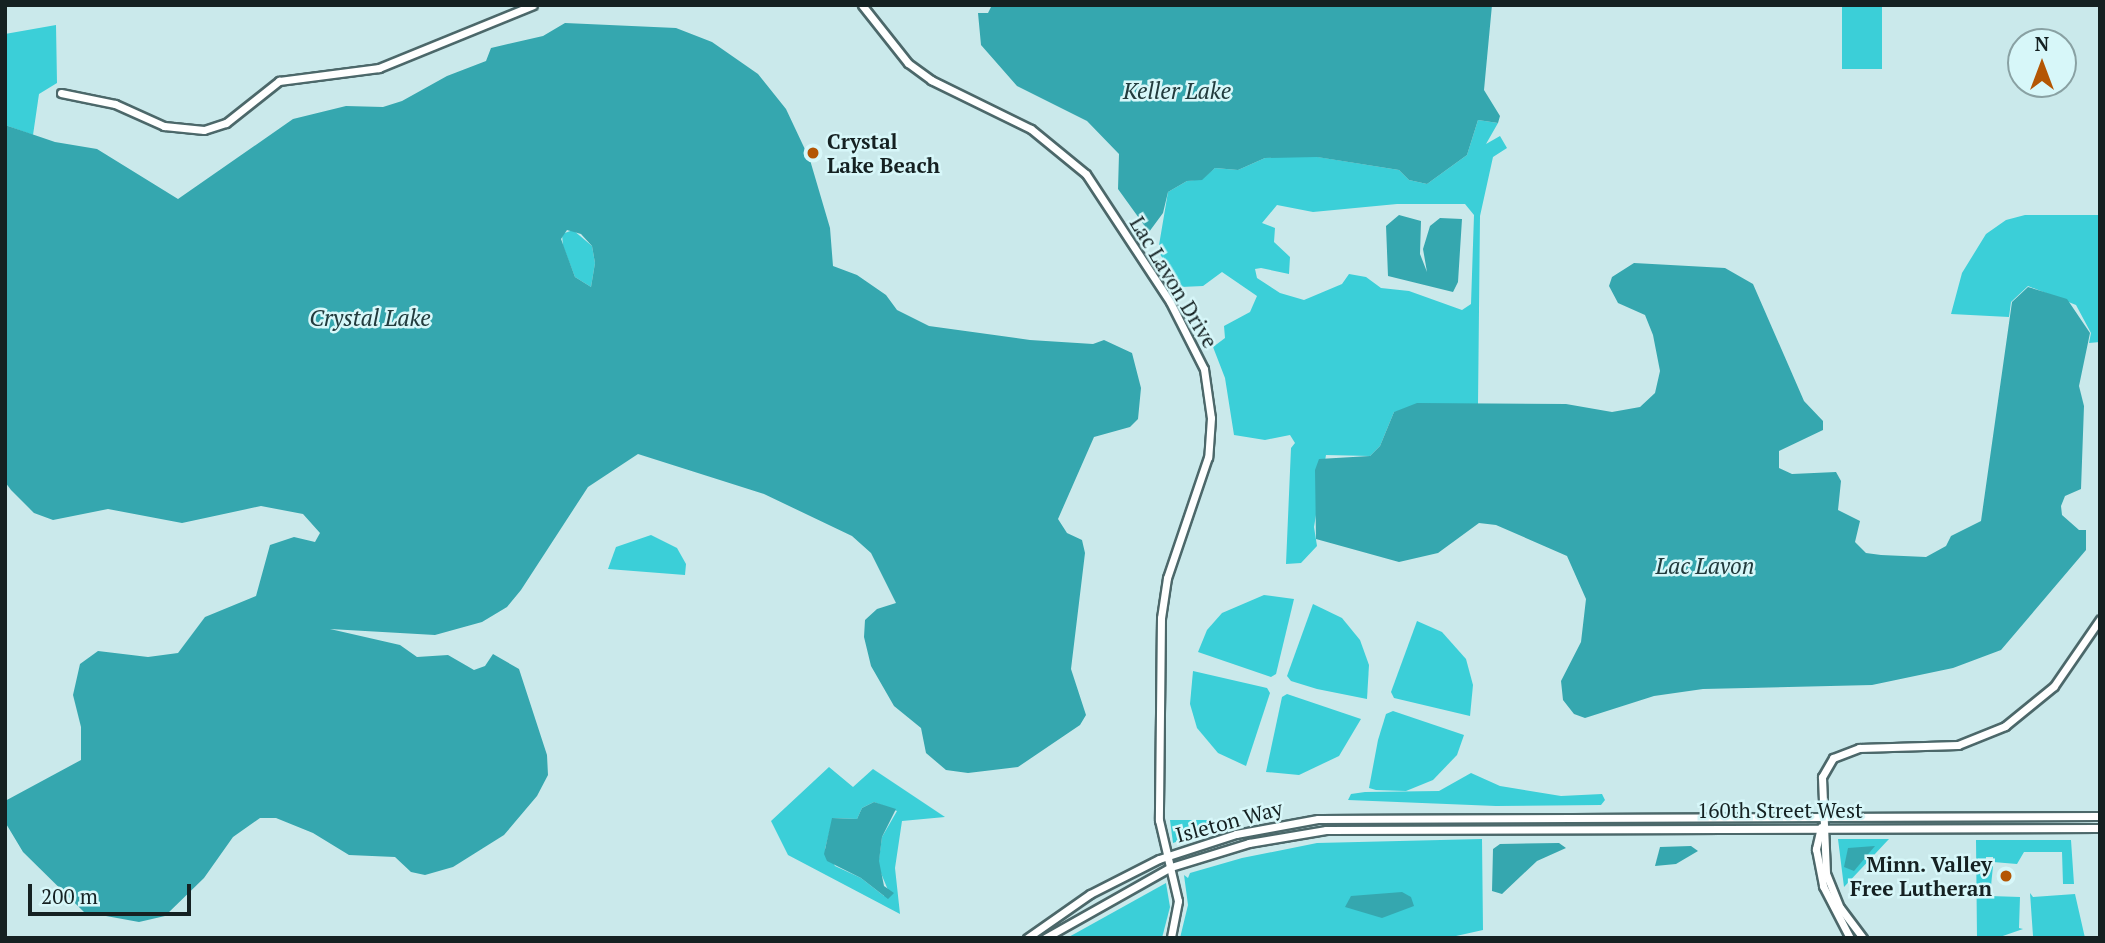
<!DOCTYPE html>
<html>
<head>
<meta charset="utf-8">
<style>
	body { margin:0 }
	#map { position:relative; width:2105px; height:943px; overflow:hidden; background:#cae9eb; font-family:"PT Serif",serif }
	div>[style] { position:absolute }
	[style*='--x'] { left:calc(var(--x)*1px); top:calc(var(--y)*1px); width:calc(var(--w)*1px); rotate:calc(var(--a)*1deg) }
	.green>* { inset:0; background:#3bcfd8; transform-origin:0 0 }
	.water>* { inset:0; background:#35a7af }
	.roads { filter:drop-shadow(2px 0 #4c686a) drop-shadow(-2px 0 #4c686a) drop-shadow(0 2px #4c686a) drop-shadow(0 -2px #4c686a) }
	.secondary>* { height:7px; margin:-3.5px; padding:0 3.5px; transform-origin:3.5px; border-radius:3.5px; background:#fff }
	.dots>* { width:19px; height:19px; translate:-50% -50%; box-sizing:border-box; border:4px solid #d7f7f9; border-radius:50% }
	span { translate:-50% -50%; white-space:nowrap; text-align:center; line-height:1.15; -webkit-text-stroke:5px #d7f7f9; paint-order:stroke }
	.poi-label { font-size:21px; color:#152122; font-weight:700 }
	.left { translate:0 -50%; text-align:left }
	.right { translate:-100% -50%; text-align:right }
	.street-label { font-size:21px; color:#152122 }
	.water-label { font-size:23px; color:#223b3d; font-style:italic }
	.frame { position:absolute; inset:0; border:7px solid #152122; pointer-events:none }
	.north { position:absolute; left:2007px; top:28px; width:70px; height:70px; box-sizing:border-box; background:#d7f7f9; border:2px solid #89a1a3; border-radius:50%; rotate:0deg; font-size:19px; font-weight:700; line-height:28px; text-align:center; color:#152122 }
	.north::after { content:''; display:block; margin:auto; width:24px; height:32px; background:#b45603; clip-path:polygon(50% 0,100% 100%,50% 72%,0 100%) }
	.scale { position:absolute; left:28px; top:884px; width:163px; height:32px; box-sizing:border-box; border:4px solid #152122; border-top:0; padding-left:9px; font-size:21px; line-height:24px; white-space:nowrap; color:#152122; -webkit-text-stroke:5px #d7f7f9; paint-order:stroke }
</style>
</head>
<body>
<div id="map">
	<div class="green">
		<i style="left:1842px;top:5px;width:40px;height:64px"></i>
		<i style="clip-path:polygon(56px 25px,57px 83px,39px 94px,33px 135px,5px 125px,5px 34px)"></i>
		<i style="clip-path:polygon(evenodd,1478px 120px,1498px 123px,1486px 144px,1500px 136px,1507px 148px,1493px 157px,1480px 216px,1478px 405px,1394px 412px,1380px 446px,1370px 456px,1326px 455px,1314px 527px,1317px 546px,1301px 563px,1286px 564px,1291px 448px,1295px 443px,1290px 435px,1265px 440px,1234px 435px,1225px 378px,1213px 347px,1225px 338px,1224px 326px,1250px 312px,1257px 296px,1222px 272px,1203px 286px,1181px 287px,1158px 251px,1168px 192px,1187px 181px,1202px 179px,1215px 168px,1238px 170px,1265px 158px,1299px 154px,1399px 170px,1409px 180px,1427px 184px,1467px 155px,1478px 120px,1397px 204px,1465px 204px,1474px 215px,1471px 304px,1462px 310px,1409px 291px,1381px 288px,1366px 277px,1349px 274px,1342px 284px,1304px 300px,1280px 293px,1257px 278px,1255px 269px,1261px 268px,1289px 274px,1290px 257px,1274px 242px,1275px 228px,1262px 223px,1277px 205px,1313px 212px,1397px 204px)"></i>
		<i style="clip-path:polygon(2025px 215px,2100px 215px,2100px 342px,2089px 343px,2091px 333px,2076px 305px,2028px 286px,2011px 302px,2009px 317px,1951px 314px,1962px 273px,1986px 234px,2006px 220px)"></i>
		<i style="clip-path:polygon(573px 230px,592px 246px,595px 263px,591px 287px,575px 277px,563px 246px,562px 234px)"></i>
		<i style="clip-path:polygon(651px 535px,677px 548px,686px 564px,685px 575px,608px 569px,616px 547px)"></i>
		<i style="clip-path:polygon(1264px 595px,1294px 599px,1276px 674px,1271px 677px,1198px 652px,1207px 630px,1222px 613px)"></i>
		<i style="clip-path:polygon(1313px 604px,1342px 618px,1360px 640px,1369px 665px,1367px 699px,1317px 689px,1291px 681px,1287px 676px)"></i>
		<i style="clip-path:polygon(1417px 621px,1442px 632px,1466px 659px,1473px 685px,1470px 716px,1394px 698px,1391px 692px)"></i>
		<i style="clip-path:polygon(1193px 671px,1267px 688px,1270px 693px,1246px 766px,1218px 753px,1197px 728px,1190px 704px)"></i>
		<i style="clip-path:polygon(1287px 694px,1361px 719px,1339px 756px,1299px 775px,1266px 772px,1282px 697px)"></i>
		<i style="clip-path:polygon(1393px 711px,1464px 735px,1457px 755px,1433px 780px,1406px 791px,1376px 790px,1369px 788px,1378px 740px,1386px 714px)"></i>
		<i style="clip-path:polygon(evenodd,829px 767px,853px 787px,873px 769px,945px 817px,902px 821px,895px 868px,900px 914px,788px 855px,771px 821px,829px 767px,874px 802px,897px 811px,882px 837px,878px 866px,888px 890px,884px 896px,861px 878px,835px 866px,825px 849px,833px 818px,857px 819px,862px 808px,874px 802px)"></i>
		<i style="clip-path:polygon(1471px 773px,1500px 786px,1561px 796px,1602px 794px,1605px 800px,1601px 805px,1496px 806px,1348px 800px,1351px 794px,1365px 792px,1439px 791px)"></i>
		<i style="clip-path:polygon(1170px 820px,1225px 820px,1214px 829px,1173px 843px)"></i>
		<i style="clip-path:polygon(1482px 839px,1483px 930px,1447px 938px,1180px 938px,1188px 905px,1184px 875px,1188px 878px,1190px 873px,1242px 858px,1317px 843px)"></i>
		<i style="clip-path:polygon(1838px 839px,1889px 839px,1844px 887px)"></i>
		<i style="clip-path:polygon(1976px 840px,2071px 840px,2074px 884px,2063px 884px,2062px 852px,2024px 852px,2017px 864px,1993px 862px,1993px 857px,1986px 857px,1986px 866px,1993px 866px,1990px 896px,2020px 897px,2019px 928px,2023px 929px,1997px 938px,1977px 938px)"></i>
		<i style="clip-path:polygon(1166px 883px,1170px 907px,1162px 938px,1067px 938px)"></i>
		<i style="clip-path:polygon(2030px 893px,2033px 897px,2075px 894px,2085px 938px,2010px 938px,2033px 936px)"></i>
	</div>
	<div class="water">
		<i style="clip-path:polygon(992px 5px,1492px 5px,1484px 90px,1500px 116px,1498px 123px,1478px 120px,1467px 155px,1427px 184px,1409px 180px,1399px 170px,1317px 157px,1265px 158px,1238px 170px,1215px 168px,1202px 180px,1187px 181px,1168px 192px,1163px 213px,1149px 232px,1118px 189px,1119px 154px,1087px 121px,1017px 86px,981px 45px,978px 13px,988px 13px)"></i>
		<i style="clip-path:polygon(evenodd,565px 23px,676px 28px,712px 42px,758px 74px,786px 109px,810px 160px,830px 228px,833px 266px,857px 275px,886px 295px,897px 310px,929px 326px,1030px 340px,1093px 344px,1104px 340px,1132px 353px,1141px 388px,1138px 419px,1130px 427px,1094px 437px,1058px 519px,1067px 533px,1082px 540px,1085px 553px,1071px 669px,1086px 715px,1080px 725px,1018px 767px,968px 773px,946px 770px,926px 753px,921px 728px,894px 706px,871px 666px,864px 637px,865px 620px,877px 609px,896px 603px,871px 553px,852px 536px,764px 494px,638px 454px,588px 487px,521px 590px,507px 607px,482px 622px,435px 635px,330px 629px,400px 645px,417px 657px,448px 655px,474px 670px,485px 666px,493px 654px,519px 669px,547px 755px,548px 775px,537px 796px,504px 835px,453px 867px,425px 875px,411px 872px,395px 857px,349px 855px,313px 833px,276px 818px,260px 818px,233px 837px,204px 878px,165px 916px,139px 922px,84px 912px,23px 852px,5px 822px,5px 801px,81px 760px,81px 727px,73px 695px,80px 664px,98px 651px,148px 657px,178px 653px,205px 617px,256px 596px,270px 545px,294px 537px,315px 542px,320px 533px,303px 514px,261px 506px,182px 523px,108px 509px,53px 520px,34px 513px,11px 490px,5px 482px,5px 125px,55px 142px,97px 149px,178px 199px,293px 119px,346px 106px,383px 107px,402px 101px,447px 76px,486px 61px,491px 48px,543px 36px,565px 23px,567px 230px,581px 234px,592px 246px,595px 263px,591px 287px,575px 277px,561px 239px,567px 230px)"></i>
		<i style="clip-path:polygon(1399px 215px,1421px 221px,1420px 254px,1427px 272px,1423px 249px,1430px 226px,1440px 218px,1462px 219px,1458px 282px,1453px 292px,1388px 276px,1386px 226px)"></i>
		<i style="clip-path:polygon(1634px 263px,1725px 268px,1753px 284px,1804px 401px,1823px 421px,1823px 430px,1779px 451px,1779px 468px,1792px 474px,1836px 472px,1841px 481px,1838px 510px,1860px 521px,1855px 542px,1866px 553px,1881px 555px,1926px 557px,1946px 546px,1951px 536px,1981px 521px,2012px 302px,2028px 287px,2067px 299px,2090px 333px,2079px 386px,2084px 406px,2081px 489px,2065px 496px,2061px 506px,2062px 515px,2079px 530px,2086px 530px,2086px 550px,2001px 650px,1953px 668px,1872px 685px,1703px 689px,1654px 696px,1585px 718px,1574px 714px,1563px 700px,1561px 681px,1581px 642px,1586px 599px,1567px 556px,1496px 525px,1479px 523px,1438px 553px,1399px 562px,1316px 539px,1315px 470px,1319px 459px,1370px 456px,1380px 446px,1394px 412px,1417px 403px,1566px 404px,1612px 412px,1640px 407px,1655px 393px,1660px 371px,1653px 335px,1645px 315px,1618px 303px,1609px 286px,1612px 277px)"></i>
		<i style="clip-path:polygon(874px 802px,896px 809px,882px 837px,879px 861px,884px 886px,894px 893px,888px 899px,861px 878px,827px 861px,824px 854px,832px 818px,857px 819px,862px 808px)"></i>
		<i style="clip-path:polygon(1559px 843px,1566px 848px,1537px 861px,1502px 894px,1492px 891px,1493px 849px,1500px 844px)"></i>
		<i style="clip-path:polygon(1691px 846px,1698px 851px,1676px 864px,1655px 866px,1660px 847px)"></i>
		<i style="clip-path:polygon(1875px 846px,1854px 871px,1844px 867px,1848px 848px)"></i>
		<i style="clip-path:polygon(1402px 892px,1411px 897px,1414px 906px,1382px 918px,1345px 907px,1351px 896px)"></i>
	</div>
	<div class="roads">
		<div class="secondary">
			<i style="--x:862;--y:5;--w:74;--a:51.6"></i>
			<i style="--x:908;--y:63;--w:29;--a:36"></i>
			<i style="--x:931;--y:80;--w:111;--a:26.1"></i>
			<i style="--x:1031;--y:129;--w:71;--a:39.3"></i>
			<i style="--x:1086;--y:174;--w:153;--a:56.7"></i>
			<i style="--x:1170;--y:302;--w:75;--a:63.1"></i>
			<i style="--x:1204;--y:369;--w:49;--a:81.9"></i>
			<i style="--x:1211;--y:418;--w:39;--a:94"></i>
			<i style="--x:1208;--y:457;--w:128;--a:108.7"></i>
			<i style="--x:1167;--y:578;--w:40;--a:98.5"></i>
			<i style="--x:1161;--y:618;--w:202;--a:90.6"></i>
			<i style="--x:1159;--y:820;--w:83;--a:76.8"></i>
			<i style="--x:1178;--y:901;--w:38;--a:101"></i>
			<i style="--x:61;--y:93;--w:55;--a:11.5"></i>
			<i style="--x:115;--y:104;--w:54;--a:24.2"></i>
			<i style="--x:164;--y:126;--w:40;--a:5.7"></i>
			<i style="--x:204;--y:130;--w:23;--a:-18"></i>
			<i style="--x:226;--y:123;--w:68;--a:-38.4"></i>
			<i style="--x:279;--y:81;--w:101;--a:-7.4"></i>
			<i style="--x:379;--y:68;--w:166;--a:-22.2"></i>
			<i style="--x:1821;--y:827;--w:23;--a:103"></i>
			<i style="--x:1816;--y:849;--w:38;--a:79"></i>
			<i style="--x:1823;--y:886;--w:59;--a:62.6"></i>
			<i style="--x:1027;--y:938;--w:77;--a:-34.9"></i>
			<i style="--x:1090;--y:894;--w:77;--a:-26.9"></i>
			<i style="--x:1159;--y:859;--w:81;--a:-18"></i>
			<i style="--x:1236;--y:834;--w:83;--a:-10.4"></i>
			<i style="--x:1318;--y:819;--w:782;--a:-0.22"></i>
			<i style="--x:1045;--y:938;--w:145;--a:-29.4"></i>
			<i style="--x:1171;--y:867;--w:82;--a:-17.1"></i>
			<i style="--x:1249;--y:843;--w:78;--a:-9.6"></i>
			<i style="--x:1326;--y:830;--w:774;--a:-0.15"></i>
			<i style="--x:1863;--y:938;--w:38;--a:-127"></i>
			<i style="--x:1840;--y:908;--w:38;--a:-112"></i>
			<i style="--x:1826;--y:873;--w:96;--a:-92.4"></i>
			<i style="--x:1822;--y:777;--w:22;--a:-60"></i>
			<i style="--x:1833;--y:758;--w:28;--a:-21"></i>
			<i style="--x:1859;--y:748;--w:99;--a:-1.7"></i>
			<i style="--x:1958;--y:745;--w:51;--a:-22"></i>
			<i style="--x:2005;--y:726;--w:63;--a:-39.2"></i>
			<i style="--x:2054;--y:686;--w:81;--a:-55.5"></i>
		</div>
	</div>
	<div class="dots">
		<i style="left:813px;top:153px;background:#b45603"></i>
		<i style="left:2006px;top:876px;background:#b45603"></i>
	</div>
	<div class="poi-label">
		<span class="left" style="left:827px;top:153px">Crystal<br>Lake Beach</span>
		<span class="right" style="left:1992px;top:876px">Minn. Valley<br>Free Lutheran</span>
	</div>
	<div class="street-label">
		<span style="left:1174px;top:282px;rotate:59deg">Lac Lavon Drive</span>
		<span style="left:1780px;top:810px">160th Street West</span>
		<span style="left:1229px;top:821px;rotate:-15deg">Isleton Way</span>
	</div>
	<div class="water-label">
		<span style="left:1177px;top:91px">Keller Lake</span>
		<span style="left:370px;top:318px">Crystal Lake</span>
		<span style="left:1705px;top:566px">Lac Lavon</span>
	</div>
	<div class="frame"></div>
	<div class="north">N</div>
	<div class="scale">200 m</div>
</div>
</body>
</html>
